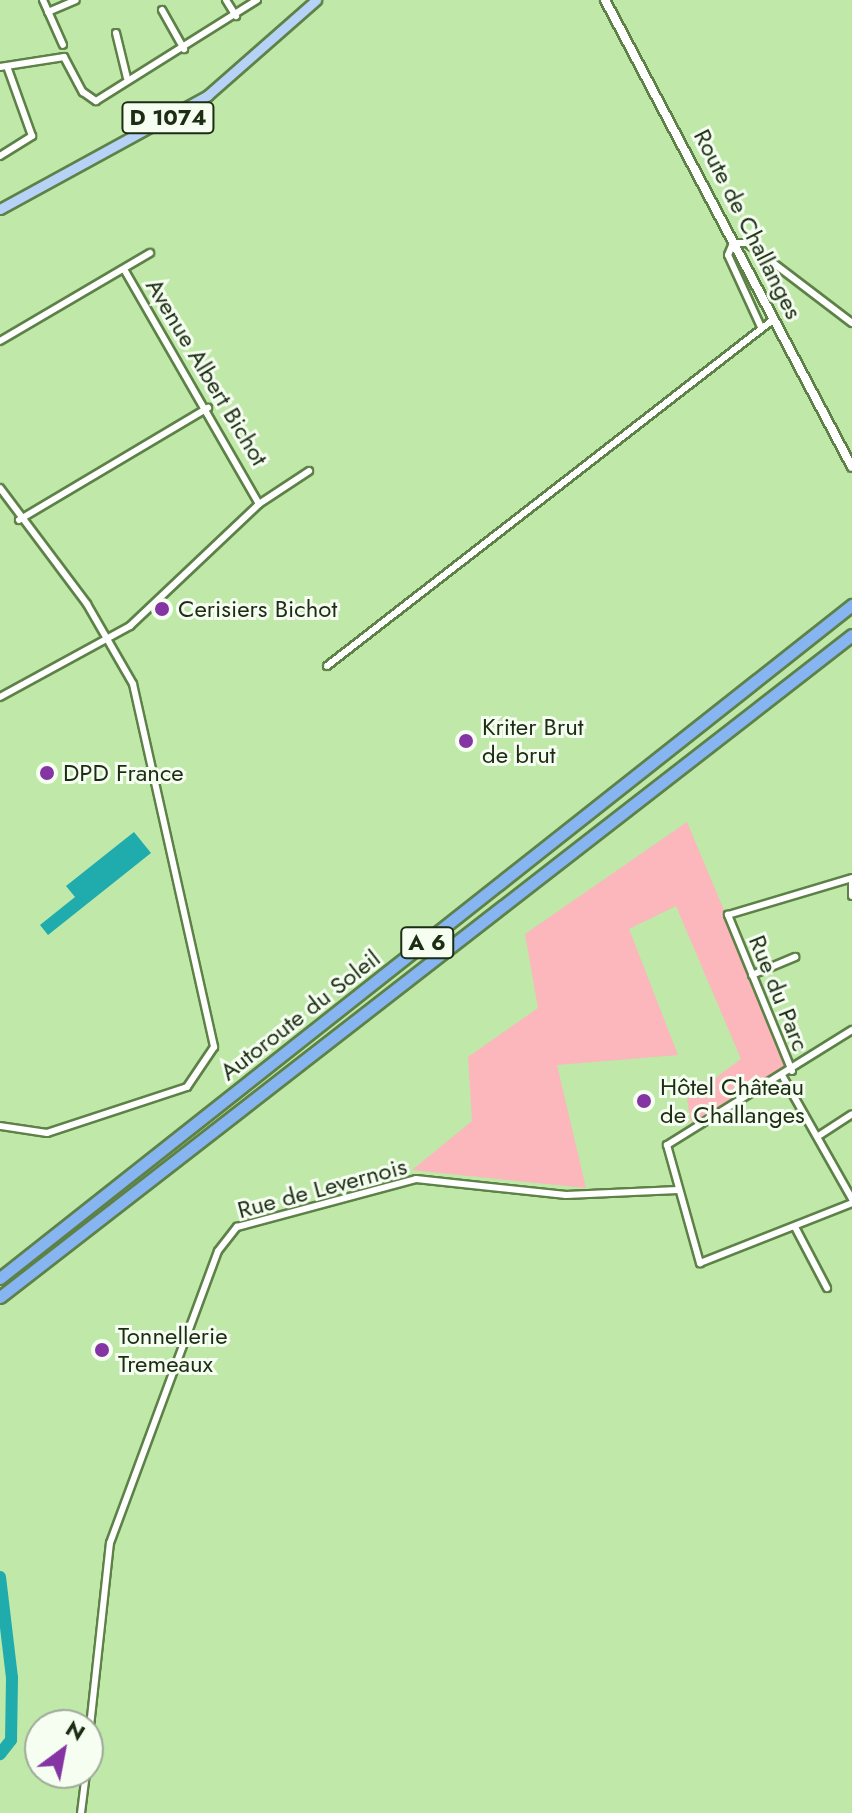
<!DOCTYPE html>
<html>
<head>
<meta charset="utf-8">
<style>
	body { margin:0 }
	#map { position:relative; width:852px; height:1813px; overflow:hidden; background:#bfe8a9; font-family:Jost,sans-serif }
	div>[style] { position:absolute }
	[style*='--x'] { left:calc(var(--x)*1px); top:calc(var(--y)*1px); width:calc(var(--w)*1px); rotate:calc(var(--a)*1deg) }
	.green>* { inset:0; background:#fbb7bb }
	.water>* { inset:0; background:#20acac }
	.river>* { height:12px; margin:-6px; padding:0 6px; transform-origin:6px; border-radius:6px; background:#20acac }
	.roads { filter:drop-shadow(2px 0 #5d8147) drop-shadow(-2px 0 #5d8147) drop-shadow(0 2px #5d8147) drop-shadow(0 -2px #5d8147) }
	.street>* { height:6px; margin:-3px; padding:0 3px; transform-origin:3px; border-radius:3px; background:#fff }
	.secondary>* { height:8px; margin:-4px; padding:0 4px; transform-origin:4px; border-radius:4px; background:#fff }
	.primary>* { height:9px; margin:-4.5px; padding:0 4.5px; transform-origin:4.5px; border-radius:4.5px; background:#b6d3f7 }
	.highway>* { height:11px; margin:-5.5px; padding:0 5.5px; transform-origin:5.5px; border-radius:5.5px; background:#86b5f1 }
	.dots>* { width:22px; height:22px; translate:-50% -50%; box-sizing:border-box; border:4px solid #f5fef1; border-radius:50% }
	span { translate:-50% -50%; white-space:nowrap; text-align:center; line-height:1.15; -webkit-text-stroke:6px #f5fef1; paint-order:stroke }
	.shield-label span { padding:2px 6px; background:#f5fef1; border:2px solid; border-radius:6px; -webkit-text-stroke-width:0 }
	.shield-label { font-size:22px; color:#1d2d14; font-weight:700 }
	.street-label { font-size:24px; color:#1d2d14 }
	.poi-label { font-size:24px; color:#1d2d14 }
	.left { translate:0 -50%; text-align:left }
	.north { position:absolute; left:24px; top:1709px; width:80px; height:80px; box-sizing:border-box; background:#f5fef1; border:2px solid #9faa99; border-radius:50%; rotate:32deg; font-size:22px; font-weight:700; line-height:32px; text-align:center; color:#1d2d14 }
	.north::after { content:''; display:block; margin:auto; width:28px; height:36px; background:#8434a3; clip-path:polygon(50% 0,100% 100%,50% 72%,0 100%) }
</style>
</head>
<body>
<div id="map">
	<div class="green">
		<i style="clip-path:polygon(687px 822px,789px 1065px,692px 1127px,687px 1099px,741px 1059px,676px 906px,629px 929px,678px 1055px,557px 1065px,586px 1188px,412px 1170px,472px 1121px,468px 1057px,538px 1008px,525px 934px)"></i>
	</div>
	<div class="water">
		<i style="clip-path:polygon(134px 832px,151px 853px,48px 935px,40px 925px,75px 897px,66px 886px)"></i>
	</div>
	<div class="river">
		<i style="--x:0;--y:1577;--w:102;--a:83.2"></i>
		<i style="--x:12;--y:1678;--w:62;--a:90.9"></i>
		<i style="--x:11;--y:1740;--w:18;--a:128"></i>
	</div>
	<div class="roads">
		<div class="street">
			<i style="--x:43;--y:0;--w:49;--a:66"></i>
			<i style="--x:226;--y:0;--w:19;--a:58"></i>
			<i style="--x:162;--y:10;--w:45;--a:60.6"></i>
			<i style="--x:48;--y:12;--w:30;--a:-23"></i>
			<i style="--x:116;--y:33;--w:46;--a:76.3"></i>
			<i style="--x:0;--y:67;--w:65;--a:-8.9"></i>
			<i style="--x:64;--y:57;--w:40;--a:62"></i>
			<i style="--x:83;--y:92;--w:16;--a:35"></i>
			<i style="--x:96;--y:101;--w:190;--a:-32.1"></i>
			<i style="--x:0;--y:156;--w:38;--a:-32"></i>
			<i style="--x:32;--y:136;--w:71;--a:-109.7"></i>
			<i style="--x:761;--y:327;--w:79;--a:-114.6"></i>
			<i style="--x:728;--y:255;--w:13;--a:-67"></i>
			<i style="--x:733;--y:243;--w:14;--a:0"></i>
			<i style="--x:747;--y:243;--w:132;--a:37.3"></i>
			<i style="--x:0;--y:341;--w:174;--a:-30.4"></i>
			<i style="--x:0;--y:488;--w:145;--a:53.1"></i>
			<i style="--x:87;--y:604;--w:92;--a:60.1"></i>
			<i style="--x:133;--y:684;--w:372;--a:77.4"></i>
			<i style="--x:214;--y:1047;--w:48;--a:124"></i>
			<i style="--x:187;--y:1087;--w:147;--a:161.8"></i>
			<i style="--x:47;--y:1133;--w:48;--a:-171.5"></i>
			<i style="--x:259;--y:504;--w:60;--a:-33.4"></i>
			<i style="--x:19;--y:520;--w:220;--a:-30.7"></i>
			<i style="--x:327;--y:666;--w:566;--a:-37.82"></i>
			<i style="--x:0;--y:697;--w:148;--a:-28.6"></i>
			<i style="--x:130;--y:626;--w:178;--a:-43.4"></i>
			<i style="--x:259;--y:504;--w:271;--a:-119.9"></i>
			<i style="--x:852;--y:880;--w:16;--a:90"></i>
			<i style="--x:752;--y:975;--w:47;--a:-22.7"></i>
			<i style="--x:852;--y:1030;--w:218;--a:148.1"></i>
			<i style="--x:667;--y:1145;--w:123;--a:74.4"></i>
			<i style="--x:700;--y:1263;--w:163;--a:-21.5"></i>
			<i style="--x:792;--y:1071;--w:169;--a:-112.3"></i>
			<i style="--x:728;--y:915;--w:129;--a:-16.6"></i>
			<i style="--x:783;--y:1077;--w:140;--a:60.5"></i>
			<i style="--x:820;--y:1135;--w:38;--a:-33"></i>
			<i style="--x:795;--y:1227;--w:69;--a:62.3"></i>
			<i style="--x:88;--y:1745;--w:203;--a:-83.8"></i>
			<i style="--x:110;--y:1543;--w:311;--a:-69.7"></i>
			<i style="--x:218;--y:1251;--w:31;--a:-52"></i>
			<i style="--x:237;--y:1227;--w:185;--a:-15"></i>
			<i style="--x:416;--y:1179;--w:151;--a:6.1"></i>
			<i style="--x:566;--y:1195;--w:112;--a:-2.6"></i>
			<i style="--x:81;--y:1813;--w:40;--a:-82.9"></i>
		</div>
		<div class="secondary">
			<i style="--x:605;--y:0;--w:528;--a:62.13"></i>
		</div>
		<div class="primary">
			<i style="--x:0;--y:209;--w:237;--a:-28.7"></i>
			<i style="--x:208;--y:95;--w:144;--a:-41.3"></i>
		</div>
		<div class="highway">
			<i style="--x:0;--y:1278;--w:1086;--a:-38.31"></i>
			<i style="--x:0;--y:1297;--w:1079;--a:-37.85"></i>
		</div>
	</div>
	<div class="dots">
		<i style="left:162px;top:609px;background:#8434a3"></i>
		<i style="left:466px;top:741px;background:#8434a3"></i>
		<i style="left:47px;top:773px;background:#8434a3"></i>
		<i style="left:644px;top:1101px;background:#8434a3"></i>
		<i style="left:102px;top:1350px;background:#8434a3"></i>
	</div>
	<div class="shield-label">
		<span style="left:168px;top:118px">D 1074</span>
		<span style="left:427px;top:943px">A 6</span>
	</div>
	<div class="street-label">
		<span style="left:748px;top:224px;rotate:63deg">Route de Challanges</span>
		<span style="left:207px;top:372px;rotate:59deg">Avenue Albert Bichot</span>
		<span style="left:779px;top:993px;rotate:68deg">Rue du Parc</span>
		<span style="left:300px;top:1015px;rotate:-38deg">Autoroute du Soleil</span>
		<span style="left:322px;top:1188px;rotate:-15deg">Rue de Levernois</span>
	</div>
	<div class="poi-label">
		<span class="left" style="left:178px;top:609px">Cerisiers Bichot</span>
		<span class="left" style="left:482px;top:741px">Kriter Brut<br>de brut</span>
		<span class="left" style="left:63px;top:773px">DPD France</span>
		<span class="left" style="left:660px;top:1101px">Hôtel Château<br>de Challanges</span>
		<span class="left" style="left:118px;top:1350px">Tonnellerie<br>Tremeaux</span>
	</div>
	<div class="north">N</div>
</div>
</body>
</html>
